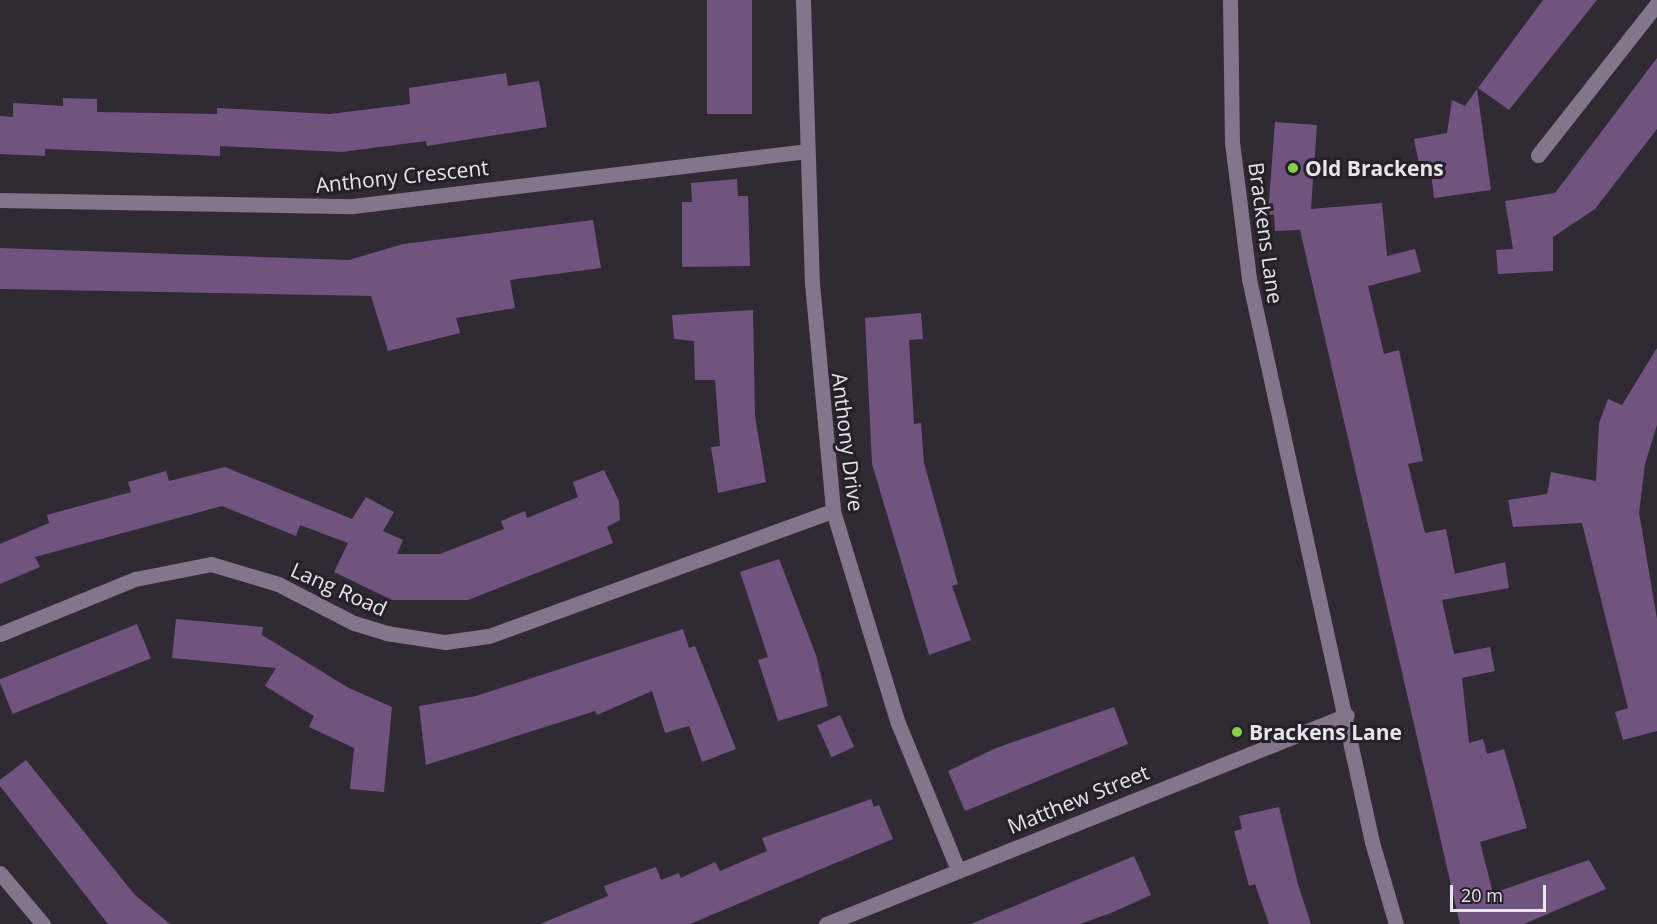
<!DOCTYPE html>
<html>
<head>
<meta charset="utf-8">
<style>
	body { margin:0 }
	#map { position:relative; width:1657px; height:924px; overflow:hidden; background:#2f2a33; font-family:"Open Sans",sans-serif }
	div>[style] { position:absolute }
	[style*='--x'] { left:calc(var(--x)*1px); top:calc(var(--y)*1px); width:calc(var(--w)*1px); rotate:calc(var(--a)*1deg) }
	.building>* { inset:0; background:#70547f; transform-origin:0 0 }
	.minor>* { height:15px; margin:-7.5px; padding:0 7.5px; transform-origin:7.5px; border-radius:7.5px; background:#83768a }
	.dots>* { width:16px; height:16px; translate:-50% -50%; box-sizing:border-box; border:3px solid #262129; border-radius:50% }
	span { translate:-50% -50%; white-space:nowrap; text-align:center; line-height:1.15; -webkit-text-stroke:6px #262129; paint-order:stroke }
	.poi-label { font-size:21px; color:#e7e4ea; font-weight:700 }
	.left { translate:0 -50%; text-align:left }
	.street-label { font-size:21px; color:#e7e4ea }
	.scale { position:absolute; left:1450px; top:885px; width:96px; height:27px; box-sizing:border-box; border:3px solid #e7e4ea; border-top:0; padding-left:8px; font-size:18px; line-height:21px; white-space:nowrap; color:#e7e4ea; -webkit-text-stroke:4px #262129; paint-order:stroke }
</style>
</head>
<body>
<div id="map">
	<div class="building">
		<i style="left:707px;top:0;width:45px;height:114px"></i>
		<i style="clip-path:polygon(1543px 0,1597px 0,1509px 110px,1478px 88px)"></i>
		<i style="clip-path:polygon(1657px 58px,1657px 129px,1595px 209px,1553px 237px,1553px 271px,1498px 274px,1496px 250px,1513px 249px,1505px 201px,1555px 193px)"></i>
		<i style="clip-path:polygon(506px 73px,508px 86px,539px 81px,547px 127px,427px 146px,426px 141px,342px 152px,220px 146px,220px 156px,45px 149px,45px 156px,0 154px,0 116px,13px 117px,13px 103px,63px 106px,63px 98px,97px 99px,97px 112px,217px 114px,217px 108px,330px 114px,410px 104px,409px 88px)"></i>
		<i style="clip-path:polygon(1477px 89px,1491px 190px,1434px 198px,1431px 173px,1421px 174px,1414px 139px,1447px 133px,1452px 100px,1465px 106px)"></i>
		<i style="clip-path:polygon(1275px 122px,1317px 125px,1311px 209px,1382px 203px,1387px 256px,1415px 249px,1421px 272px,1368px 286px,1384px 354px,1399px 350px,1423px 461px,1408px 464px,1425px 533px,1446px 529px,1455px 574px,1505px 562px,1509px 588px,1442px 600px,1454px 654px,1490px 647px,1495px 671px,1462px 678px,1469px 743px,1483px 739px,1487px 754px,1504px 749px,1527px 828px,1480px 842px,1493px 893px,1589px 860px,1606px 889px,1524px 924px,1460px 924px,1300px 230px,1275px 231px,1274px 215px,1268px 214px)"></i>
		<i style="clip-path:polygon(737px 179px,738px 196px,748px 196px,750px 266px,682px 267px,682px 202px,692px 202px,691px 183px)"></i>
		<i style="clip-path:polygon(593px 220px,601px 268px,510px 280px,515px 308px,456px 318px,460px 333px,388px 351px,371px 296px,0 289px,0 248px,349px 260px,403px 244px)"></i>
		<i style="clip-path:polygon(753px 310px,755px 416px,766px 482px,718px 493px,711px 447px,720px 446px,715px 380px,695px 380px,694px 341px,674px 339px,672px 315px)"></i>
		<i style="clip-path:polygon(921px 313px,923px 339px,909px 340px,914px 424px,921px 423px,924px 463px,958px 584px,952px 586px,971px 640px,929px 655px,872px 464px,865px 318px)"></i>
		<i style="clip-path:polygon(1657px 348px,1657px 425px,1645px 464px,1639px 513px,1657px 619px,1657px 731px,1623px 740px,1615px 712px,1628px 708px,1582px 523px,1513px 527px,1508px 500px,1547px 494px,1551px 472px,1596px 481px,1599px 423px,1608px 399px,1622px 405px)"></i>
		<i style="clip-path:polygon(225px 467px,352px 519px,366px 497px,394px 512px,383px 531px,403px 540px,397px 554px,440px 554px,504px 529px,501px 521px,525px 511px,527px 518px,578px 497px,573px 482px,604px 470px,619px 501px,620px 520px,607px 527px,613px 543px,468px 600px,392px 600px,334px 572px,348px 543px,300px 525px,296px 536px,222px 506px,35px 557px,40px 567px,0 584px,0 544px,49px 523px,47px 515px,131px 492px,128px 482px,166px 471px,169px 481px)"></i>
		<i style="clip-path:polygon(779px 559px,816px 655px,828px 706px,778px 721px,758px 660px,768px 657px,740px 572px)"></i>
		<i style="clip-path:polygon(176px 619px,263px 627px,262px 635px,347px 687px,392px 707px,384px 792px,350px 789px,354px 748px,309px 727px,314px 716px,265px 686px,276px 668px,172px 658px)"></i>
		<i style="left:137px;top:624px;width:37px;height:149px;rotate:68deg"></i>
		<i style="clip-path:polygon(683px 629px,689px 648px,695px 646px,736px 749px,702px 762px,689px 726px,665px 733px,652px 691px,597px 715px,595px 711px,426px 765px,419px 706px,476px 696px)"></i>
		<i style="clip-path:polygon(1114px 707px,1128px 744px,965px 811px,948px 771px,996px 748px)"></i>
		<i style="left:840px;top:715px;width:35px;height:25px;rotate:66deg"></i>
		<i style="clip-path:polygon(26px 760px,135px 895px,170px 924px,108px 924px,0 786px,0 780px)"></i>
		<i style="clip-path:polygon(871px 799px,874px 807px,879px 805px,893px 839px,690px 924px,540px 924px,608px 896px,604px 886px,656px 867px,661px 880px,679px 873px,681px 878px,715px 862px,720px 871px,767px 851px,762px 838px)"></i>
		<i style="clip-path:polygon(1279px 807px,1298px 884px,1311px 924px,1269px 924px,1255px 884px,1249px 886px,1234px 831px,1242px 829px,1239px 816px)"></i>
		<i style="clip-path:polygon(1134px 856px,1151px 895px,1111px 913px,1080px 924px,971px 924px)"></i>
	</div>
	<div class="minor">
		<i style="--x:803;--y:0;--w:283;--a:88.2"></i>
		<i style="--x:812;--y:283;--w:229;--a:84.7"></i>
		<i style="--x:833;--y:511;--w:222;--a:73"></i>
		<i style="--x:898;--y:723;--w:159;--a:67.8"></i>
		<i style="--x:1230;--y:0;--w:142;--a:89.2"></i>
		<i style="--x:1232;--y:142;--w:138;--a:82.9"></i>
		<i style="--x:1249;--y:279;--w:576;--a:77.68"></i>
		<i style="--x:1372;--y:842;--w:85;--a:73.7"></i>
		<i style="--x:1538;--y:155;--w:192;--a:-51.8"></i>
		<i style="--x:0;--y:200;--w:353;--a:1"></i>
		<i style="--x:353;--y:206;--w:456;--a:-6.9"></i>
		<i style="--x:0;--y:634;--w:146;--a:-22.2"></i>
		<i style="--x:135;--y:579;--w:77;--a:-11.2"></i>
		<i style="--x:211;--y:564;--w:70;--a:16.6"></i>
		<i style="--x:278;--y:584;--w:85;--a:27.2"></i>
		<i style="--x:354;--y:623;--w:34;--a:17"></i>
		<i style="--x:386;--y:633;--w:60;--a:8.7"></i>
		<i style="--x:445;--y:642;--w:44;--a:-7.8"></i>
		<i style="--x:489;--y:636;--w:366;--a:-20"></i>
		<i style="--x:0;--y:873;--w:67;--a:49.9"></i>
		<i style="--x:826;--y:924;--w:561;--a:-21.86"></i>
	</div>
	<div class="dots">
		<i style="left:1293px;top:168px;background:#88cf49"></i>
		<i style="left:1237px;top:732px;background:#88cf49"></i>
	</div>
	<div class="poi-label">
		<span class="left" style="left:1305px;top:168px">Old Brackens</span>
		<span class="left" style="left:1249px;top:732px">Brackens Lane</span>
	</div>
	<div class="street-label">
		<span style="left:402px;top:176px;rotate:-6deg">Anthony Crescent</span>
		<span style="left:1266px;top:233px;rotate:82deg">Brackens Lane</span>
		<span style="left:848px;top:442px;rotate:83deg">Anthony Drive</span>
		<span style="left:339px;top:589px;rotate:24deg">Lang Road</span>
		<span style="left:1078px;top:799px;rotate:-22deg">Matthew Street</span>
	</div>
	<div class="scale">20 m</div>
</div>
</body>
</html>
